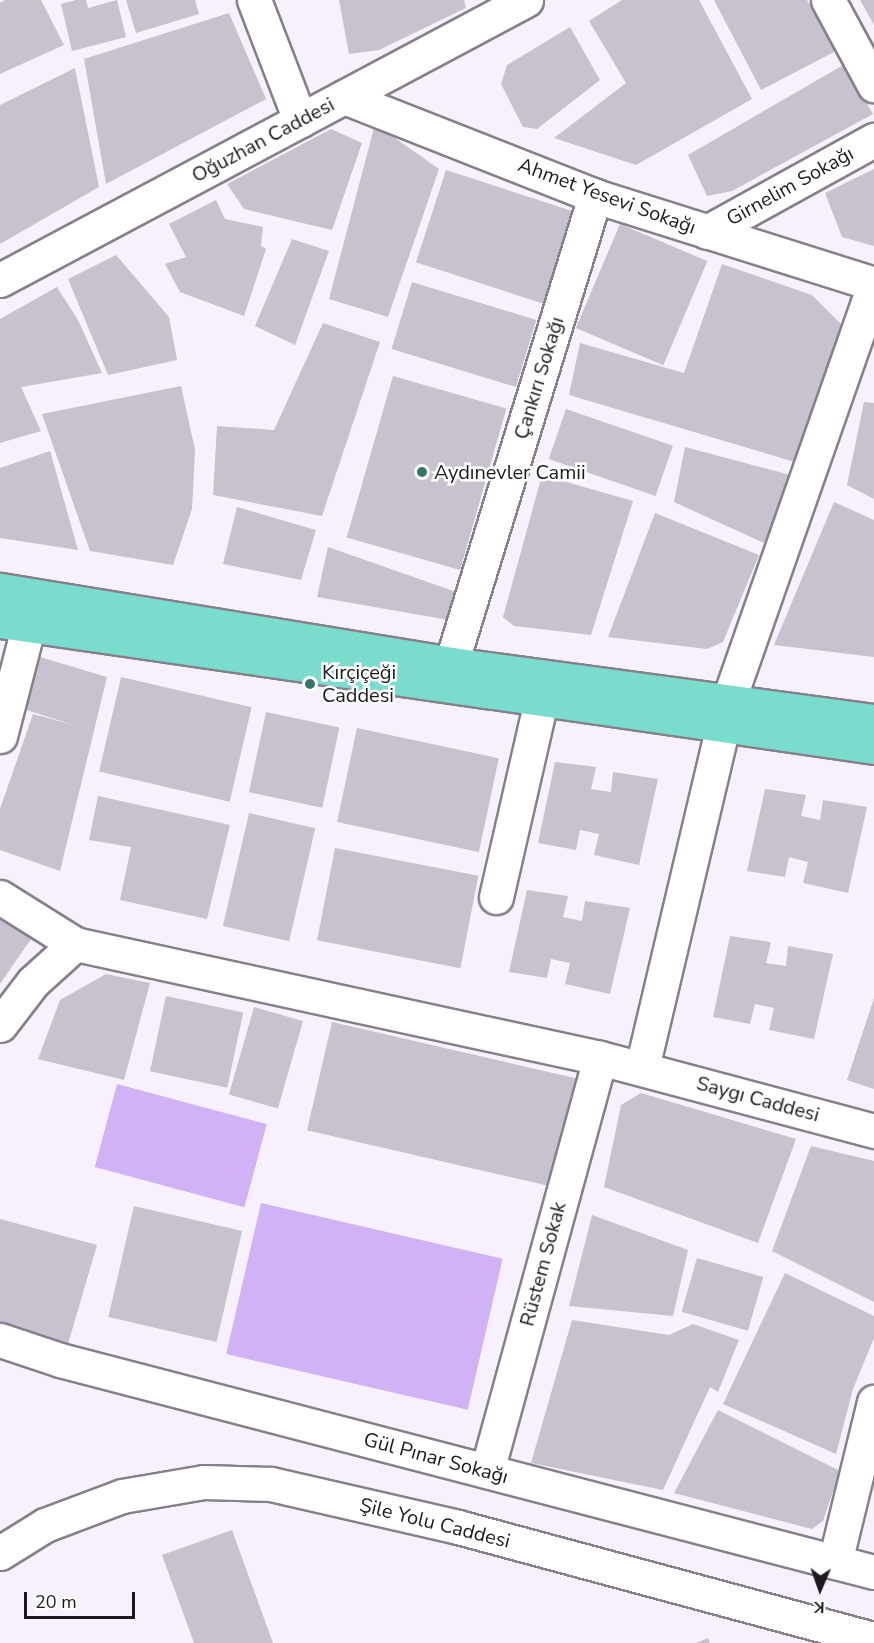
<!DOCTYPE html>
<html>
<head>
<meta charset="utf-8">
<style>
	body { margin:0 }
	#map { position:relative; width:874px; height:1643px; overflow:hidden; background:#f6f1fc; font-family:"Nunito Sans",sans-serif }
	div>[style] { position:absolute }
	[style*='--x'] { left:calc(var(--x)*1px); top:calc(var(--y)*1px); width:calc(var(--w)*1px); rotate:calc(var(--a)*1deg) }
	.green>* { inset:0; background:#d1b2f4; transform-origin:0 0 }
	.building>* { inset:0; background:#c7c2cd; transform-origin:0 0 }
	.roads { filter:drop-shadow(2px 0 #85808b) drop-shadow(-2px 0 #85808b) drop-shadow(0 2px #85808b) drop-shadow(0 -2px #85808b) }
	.minor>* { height:33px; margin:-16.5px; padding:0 16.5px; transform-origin:16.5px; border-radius:16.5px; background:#fff }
	.major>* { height:33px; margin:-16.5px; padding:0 16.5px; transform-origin:16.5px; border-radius:16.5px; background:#7adccd }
	.dots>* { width:16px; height:16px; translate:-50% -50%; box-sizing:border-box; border:3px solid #fff; border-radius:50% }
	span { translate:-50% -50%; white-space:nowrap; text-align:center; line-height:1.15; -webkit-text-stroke:5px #fff; paint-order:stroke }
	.street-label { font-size:20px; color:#1c1a1e }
	.poi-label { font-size:20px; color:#1c1a1e }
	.left { translate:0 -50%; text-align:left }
	.north { position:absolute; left:790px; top:1559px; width:60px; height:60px; -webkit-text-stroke:4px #fff; paint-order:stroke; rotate:182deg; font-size:16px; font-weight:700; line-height:24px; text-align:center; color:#1c1a1e }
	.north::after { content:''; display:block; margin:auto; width:21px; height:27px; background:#1c1a1e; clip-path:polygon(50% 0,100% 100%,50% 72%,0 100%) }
	.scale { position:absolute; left:24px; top:1592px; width:111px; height:27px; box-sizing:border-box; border:3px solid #1c1a1e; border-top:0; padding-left:8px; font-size:18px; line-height:21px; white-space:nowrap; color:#1c1a1e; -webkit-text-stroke:4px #fff; paint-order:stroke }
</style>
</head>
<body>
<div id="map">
	<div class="green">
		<i style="left:117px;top:1084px;width:155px;height:86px;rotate:15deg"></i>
		<i style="left:261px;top:1203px;width:248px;height:155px;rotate:13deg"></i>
	</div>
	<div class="building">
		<i style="clip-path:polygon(5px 0,41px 0,64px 45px,0 74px,0 3px)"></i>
		<i style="clip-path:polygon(76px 0,86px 0,88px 8px,117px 0,126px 37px,72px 51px,61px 4px)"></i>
		<i style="clip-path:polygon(126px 0,195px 0,199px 14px,136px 33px)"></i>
		<i style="clip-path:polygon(339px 0,464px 0,466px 8px,379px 50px,349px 54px)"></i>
		<i style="clip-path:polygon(622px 0,699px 0,752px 99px,636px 165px,554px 138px,626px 83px,589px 21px)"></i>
		<i style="clip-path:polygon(714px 0,807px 0,836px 51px,761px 90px)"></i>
		<i style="clip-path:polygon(860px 0,874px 0,874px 25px)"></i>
		<i style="clip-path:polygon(229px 13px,266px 99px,106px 184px,84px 59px)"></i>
		<i style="clip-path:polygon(570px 27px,600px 80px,537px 129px,523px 127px,501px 84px,507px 65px)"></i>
		<i style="clip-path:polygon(845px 64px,873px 114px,732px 191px,707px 196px,688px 155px)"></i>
		<i style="clip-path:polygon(75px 68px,99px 187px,0 244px,0 105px)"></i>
		<i style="clip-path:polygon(375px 124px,439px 169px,388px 317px,329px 299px)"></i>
		<i style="clip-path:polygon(331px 129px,362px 143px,332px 230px,244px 209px,227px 184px)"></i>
		<i style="clip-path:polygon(874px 169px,874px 246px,842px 237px,825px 193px)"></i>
		<i style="left:446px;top:170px;width:134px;height:97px;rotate:18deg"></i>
		<i style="clip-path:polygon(216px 200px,225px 219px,263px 227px,261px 246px,266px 249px,244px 316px,180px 292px,165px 264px,186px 257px,169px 224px)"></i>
		<i style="left:620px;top:224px;width:95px;height:113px;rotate:23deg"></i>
		<i style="clip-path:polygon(292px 239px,329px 251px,295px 345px,255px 326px)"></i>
		<i style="clip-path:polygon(116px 255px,169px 317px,177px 360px,108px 375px,68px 279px)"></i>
		<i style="clip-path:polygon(722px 264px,812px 295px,842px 325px,795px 462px,569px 395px,580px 343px,684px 373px)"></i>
		<i style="left:412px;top:282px;width:130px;height:70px;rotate:17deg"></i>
		<i style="clip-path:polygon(57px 287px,78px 320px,102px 373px,21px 387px,41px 431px,0 443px,0 319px)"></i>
		<i style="clip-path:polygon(323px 323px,380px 342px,322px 516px,213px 495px,217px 426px,274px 430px)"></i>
		<i style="left:393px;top:376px;width:118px;height:168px;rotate:16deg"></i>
		<i style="clip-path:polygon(181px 386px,195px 450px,192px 509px,173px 565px,90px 551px,42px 414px)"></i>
		<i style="clip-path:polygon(864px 402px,874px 403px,874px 499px,847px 485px)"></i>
		<i style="left:566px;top:409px;width:113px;height:53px;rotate:19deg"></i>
		<i style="clip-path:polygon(685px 447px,794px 476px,764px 543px,674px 502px)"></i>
		<i style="clip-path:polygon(50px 451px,78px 550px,0 538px,0 468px)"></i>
		<i style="clip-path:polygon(542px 475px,633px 501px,591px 635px,514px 626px,503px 617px)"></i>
		<i style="clip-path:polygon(834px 502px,874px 520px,874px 657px,774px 645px)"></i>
		<i style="clip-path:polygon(237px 507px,316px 530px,301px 580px,223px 564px)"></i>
		<i style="clip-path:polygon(655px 513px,759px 555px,723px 642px,707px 649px,608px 637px)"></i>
		<i style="clip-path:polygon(328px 547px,459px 593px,449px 620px,317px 597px)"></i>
		<i style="clip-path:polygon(40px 657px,107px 677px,60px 871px,0 850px,0 809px,33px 714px,74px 725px,23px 709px)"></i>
		<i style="left:121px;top:677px;width:134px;height:97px;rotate:13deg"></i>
		<i style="left:266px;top:712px;width:75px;height:82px;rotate:12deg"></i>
		<i style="left:357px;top:728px;width:145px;height:96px;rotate:12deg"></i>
		<i style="clip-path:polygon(555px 762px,596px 767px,591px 789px,611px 792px,613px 772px,658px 779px,639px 865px,594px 855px,599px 834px,580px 830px,576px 850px,538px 843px)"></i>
		<i style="clip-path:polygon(765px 789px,806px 795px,801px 816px,820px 820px,823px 800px,867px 807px,848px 893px,803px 883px,808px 862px,789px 857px,785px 877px,747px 871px)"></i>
		<i style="clip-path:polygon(98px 796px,230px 825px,207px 919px,120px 900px,131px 847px,89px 840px)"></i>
		<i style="left:249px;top:813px;width:68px;height:116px;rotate:13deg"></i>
		<i style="left:335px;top:848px;width:146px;height:94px;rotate:11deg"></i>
		<i style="clip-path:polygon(527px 890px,568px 896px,563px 917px,582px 921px,585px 901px,630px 908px,610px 994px,565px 984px,570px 963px,551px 959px,547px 978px,509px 972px)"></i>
		<i style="clip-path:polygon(0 915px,31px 939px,0 984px)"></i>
		<i style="clip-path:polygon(730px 936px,771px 942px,766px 963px,786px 966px,788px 946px,833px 954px,814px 1039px,769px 1030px,774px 1008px,755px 1004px,750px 1024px,713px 1017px)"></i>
		<i style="clip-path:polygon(106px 974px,150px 983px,124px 1080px,38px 1059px,60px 1000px)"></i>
		<i style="left:166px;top:996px;width:79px;height:77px;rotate:12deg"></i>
		<i style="clip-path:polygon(874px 998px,874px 1089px,847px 1080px)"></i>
		<i style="left:254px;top:1007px;width:51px;height:91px;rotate:16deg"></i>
		<i style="left:332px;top:1022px;width:251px;height:111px;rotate:13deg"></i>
		<i style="clip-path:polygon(641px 1093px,796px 1139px,758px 1243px,604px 1187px,621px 1105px)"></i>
		<i style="clip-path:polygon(811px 1146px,874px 1161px,874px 1302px,772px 1251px)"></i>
		<i style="left:134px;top:1206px;width:111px;height:114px;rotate:13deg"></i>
		<i style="clip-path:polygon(592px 1215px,688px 1250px,673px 1316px,569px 1306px)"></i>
		<i style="clip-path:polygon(0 1219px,97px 1245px,68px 1344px,0 1323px)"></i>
		<i style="left:697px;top:1258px;width:69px;height:56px;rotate:16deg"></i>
		<i style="clip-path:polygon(785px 1273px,874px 1316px,874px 1338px,853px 1389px,836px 1454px,723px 1404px)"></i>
		<i style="clip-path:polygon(572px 1320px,669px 1335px,693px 1324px,739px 1340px,718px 1392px,710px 1387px,663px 1490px,531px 1463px)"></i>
		<i style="clip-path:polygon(718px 1410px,840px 1471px,823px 1521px,812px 1529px,674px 1493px)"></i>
		<i style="clip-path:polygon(232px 1530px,273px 1643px,194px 1643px,162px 1555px)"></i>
		<i style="clip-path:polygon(708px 1638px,710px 1643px,696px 1643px)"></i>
	</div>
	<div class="roads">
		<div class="minor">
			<i style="--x:254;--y:0;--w:129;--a:69"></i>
			<i style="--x:828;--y:0;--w:97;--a:61.6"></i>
			<i style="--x:344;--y:97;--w:270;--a:21.5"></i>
			<i style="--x:595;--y:196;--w:293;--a:17.5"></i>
			<i style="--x:707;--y:232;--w:191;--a:-28.9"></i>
			<i style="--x:0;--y:280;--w:596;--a:-28.03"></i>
			<i style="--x:451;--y:664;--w:490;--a:-72.9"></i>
			<i style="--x:728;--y:702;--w:442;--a:-70.7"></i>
			<i style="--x:0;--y:736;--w:116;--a:-75.5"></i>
			<i style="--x:0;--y:897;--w:89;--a:32.1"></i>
			<i style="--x:75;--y:944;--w:537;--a:12.25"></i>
			<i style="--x:600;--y:1058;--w:284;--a:14.9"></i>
			<i style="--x:496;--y:897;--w:201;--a:-77.1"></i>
			<i style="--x:0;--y:1025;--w:54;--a:-52.5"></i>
			<i style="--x:33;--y:982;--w:57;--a:-42.1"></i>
			<i style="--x:642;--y:1068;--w:351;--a:-76.7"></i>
			<i style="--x:0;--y:1340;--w:63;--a:18.4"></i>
			<i style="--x:60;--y:1360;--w:841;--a:14.6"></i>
			<i style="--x:487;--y:1471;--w:428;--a:-74.7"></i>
			<i style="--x:0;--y:1553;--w:53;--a:-31.9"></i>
			<i style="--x:45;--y:1525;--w:82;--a:-20.6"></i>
			<i style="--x:122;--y:1496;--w:83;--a:-9.7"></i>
			<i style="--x:204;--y:1482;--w:67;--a:1.7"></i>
			<i style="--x:271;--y:1484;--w:192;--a:12.9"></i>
			<i style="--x:458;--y:1527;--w:431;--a:15.1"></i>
			<i style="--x:835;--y:1562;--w:165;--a:-76.3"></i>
		</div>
		<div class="major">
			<i style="--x:0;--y:590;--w:457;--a:9.3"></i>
			<i style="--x:451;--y:664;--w:427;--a:7.7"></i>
			<i style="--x:0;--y:621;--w:883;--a:8.2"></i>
		</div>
	</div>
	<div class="dots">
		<i style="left:422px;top:472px;background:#34776a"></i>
		<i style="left:310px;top:684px;background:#34776a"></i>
	</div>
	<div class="street-label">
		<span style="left:263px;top:140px;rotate:-28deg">Oğuzhan Caddesi</span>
		<span style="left:790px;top:186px;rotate:-29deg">Girnelim Sokağı</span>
		<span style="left:607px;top:196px;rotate:20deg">Ahmet Yesevi Sokağı</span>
		<span style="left:539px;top:378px;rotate:-73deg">Çankırı Sokağı</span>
		<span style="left:758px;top:1099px;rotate:15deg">Saygı Caddesi</span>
		<span style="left:543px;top:1264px;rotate:-75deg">Rüstem Sokak</span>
		<span style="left:436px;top:1458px;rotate:15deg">Gül Pınar Sokağı</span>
		<span style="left:435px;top:1523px;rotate:14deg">Şile Yolu Caddesi</span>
	</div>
	<div class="poi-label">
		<span class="left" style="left:434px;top:472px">Aydınevler Camii</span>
		<span class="left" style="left:322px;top:684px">Kırçiçeği<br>Caddesi</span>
	</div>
	<div class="north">K</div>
	<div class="scale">20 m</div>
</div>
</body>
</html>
